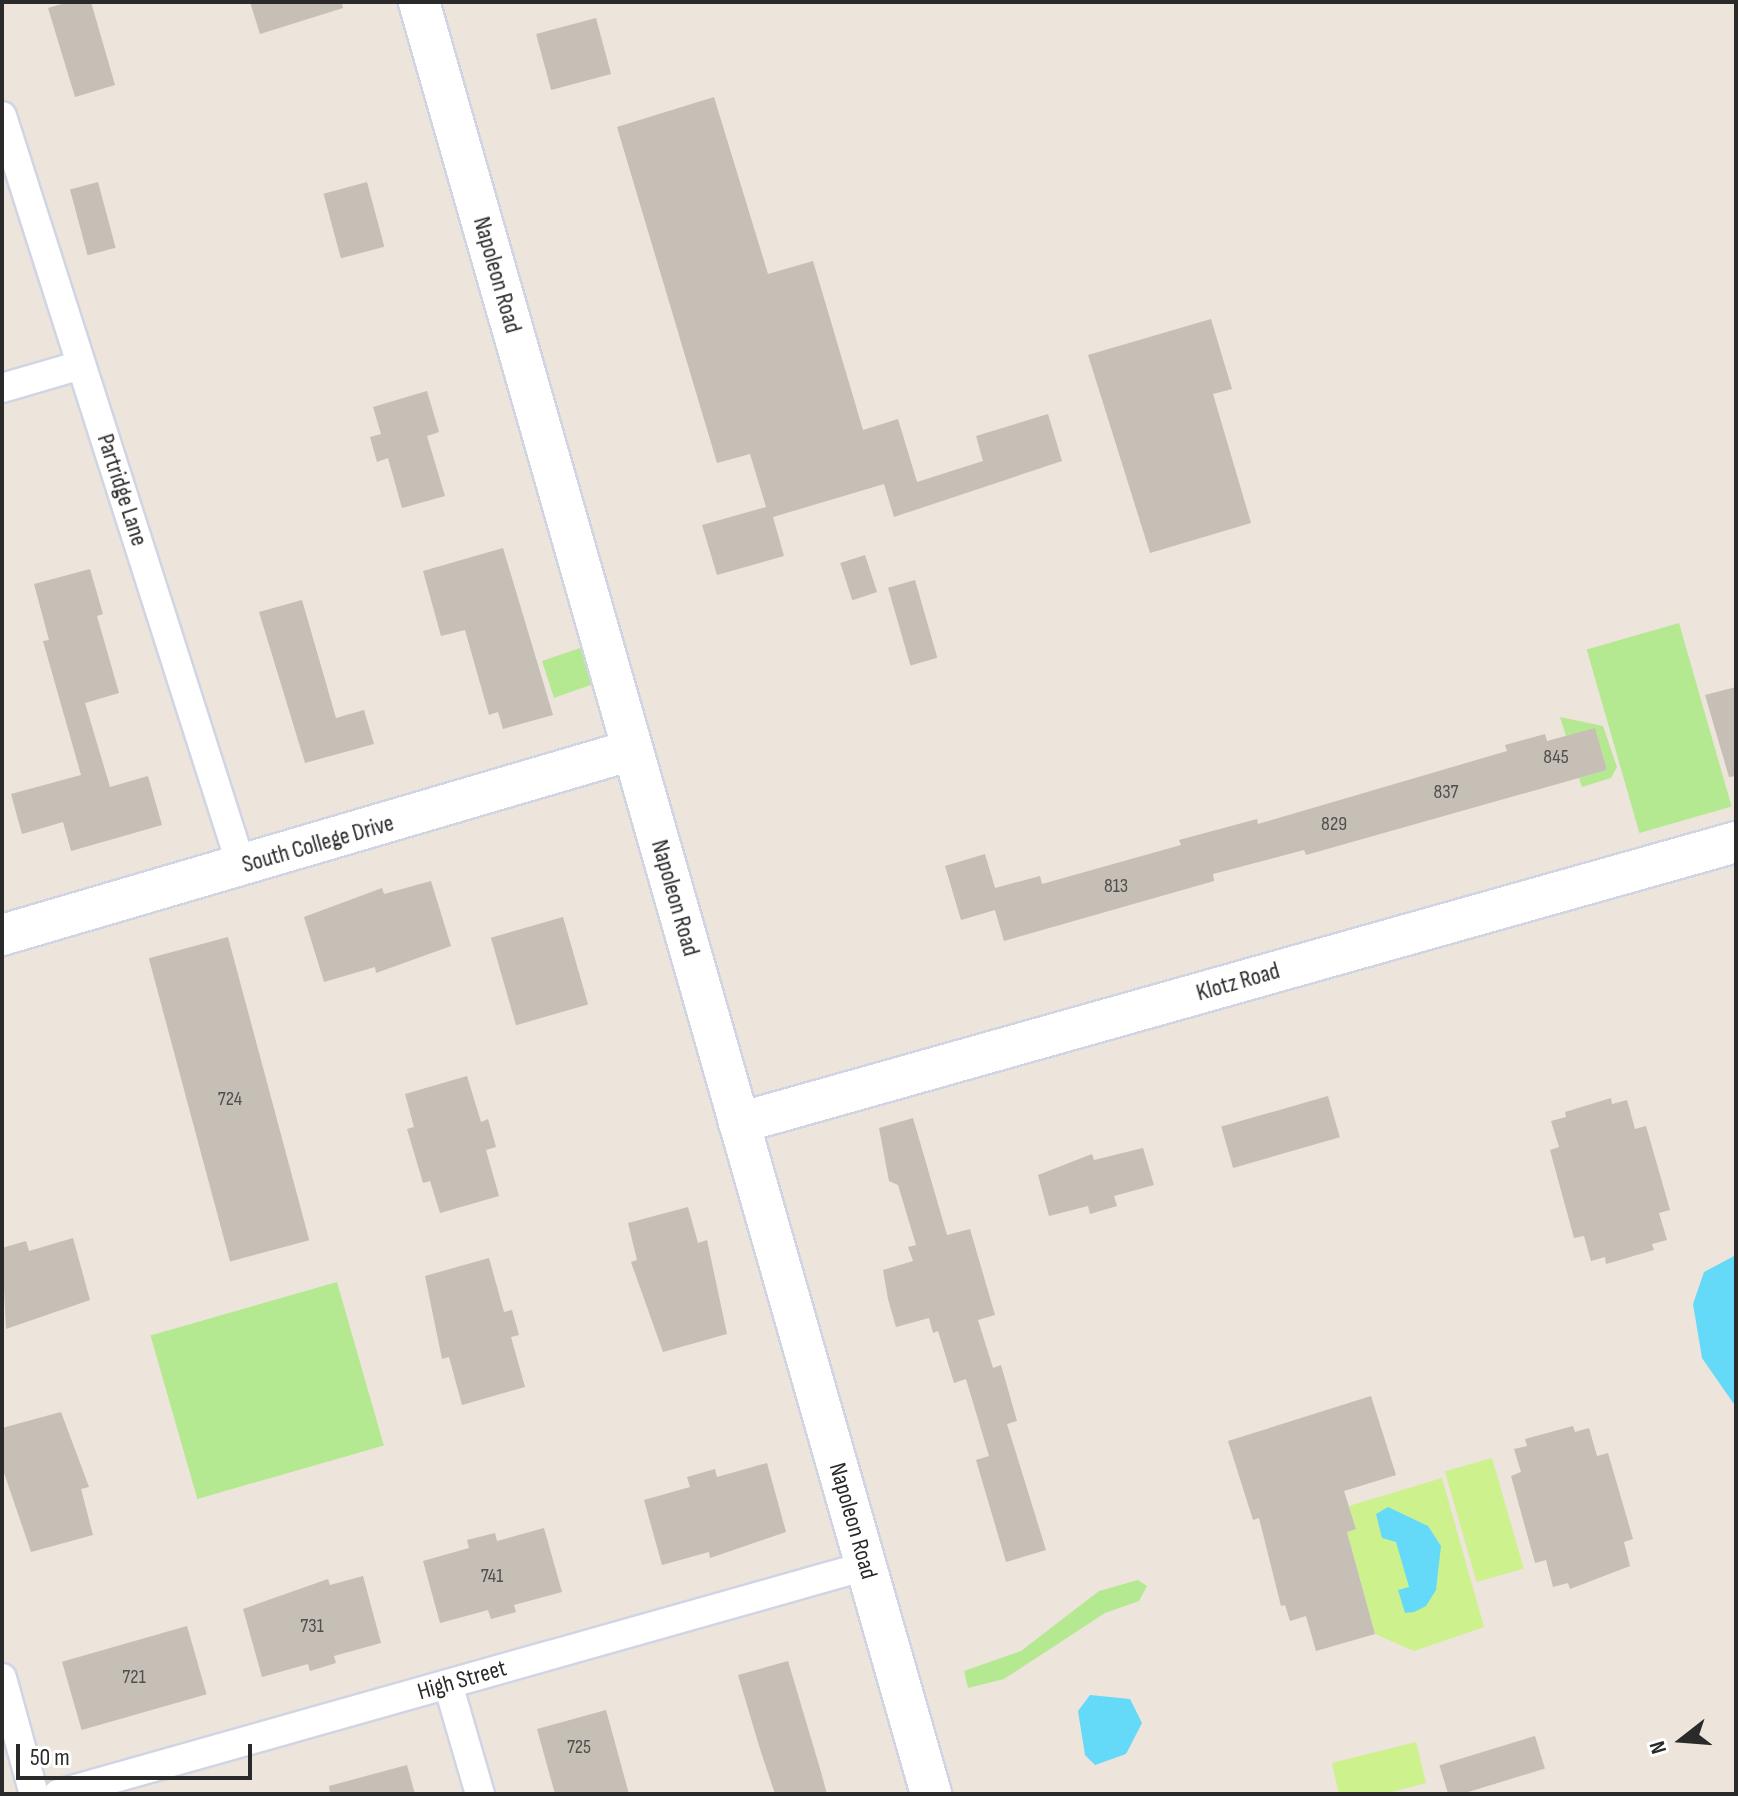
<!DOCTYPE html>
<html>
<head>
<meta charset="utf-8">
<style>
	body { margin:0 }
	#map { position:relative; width:1738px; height:1796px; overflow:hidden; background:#ede4db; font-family:"Sofia Sans Condensed",sans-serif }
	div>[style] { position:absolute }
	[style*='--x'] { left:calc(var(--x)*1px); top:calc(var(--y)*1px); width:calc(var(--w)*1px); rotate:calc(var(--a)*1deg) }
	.green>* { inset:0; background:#b4e992; transform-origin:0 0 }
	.pitch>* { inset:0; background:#ccf18d; transform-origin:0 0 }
	.water>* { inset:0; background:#65d9f8 }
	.building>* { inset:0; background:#c5bfb6; transform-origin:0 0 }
	.roads { filter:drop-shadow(2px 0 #d0d5e4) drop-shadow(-2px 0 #d0d5e4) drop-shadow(0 2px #d0d5e4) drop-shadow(0 -2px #d0d5e4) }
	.street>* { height:28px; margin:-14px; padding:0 14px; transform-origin:14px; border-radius:14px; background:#fff }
	.secondary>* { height:40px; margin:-20px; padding:0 20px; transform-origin:20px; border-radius:20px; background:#fff }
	span { translate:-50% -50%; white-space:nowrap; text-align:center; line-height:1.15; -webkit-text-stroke:6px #fff; paint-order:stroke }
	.number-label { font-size:20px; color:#514f4d }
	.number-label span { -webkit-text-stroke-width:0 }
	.street-label { font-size:24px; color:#2a2a2a }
	.frame { position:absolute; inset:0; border:4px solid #2a2a2a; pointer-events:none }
	.north { position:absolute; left:1642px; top:1700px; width:80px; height:80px; -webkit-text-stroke:6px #fff; paint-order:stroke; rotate:253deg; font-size:22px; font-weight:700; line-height:32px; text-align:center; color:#2a2a2a }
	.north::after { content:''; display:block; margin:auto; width:28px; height:36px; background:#2a2a2a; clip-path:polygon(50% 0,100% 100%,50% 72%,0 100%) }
	.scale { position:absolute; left:16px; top:1744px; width:236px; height:36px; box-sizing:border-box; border:4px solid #2a2a2a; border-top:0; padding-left:10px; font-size:24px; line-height:28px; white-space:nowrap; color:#2a2a2a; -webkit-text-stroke:6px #fff; paint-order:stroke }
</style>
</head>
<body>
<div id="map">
	<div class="green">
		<i style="left:1679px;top:623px;width:191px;height:96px;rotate:74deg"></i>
		<i style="clip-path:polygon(580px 648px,586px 649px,596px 683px,554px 698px,542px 661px)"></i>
		<i style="clip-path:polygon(1560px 717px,1603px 726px,1617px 767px,1611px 778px,1582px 787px,1579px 778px,1607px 770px,1595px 729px,1566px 736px)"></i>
		<i style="left:337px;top:1282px;width:170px;height:194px;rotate:74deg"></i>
		<i style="clip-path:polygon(1138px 1580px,1147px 1586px,1139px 1601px,1105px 1613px,1004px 1679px,968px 1688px,964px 1671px,1021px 1651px,1099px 1591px)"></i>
	</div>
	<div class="pitch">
		<i style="left:1492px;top:1458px;width:115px;height:49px;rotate:74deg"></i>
		<i style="clip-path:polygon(1442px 1478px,1484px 1627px,1414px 1651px,1375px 1634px,1347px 1532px,1356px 1529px,1349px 1506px)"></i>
		<i style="clip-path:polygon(1416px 1742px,1426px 1783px,1384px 1794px,1339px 1794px,1332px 1763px)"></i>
	</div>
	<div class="water">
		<i style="clip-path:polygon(1736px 1255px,1736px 1407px,1702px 1358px,1693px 1304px,1704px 1272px)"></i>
		<i style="clip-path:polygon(1388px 1507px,1428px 1526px,1441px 1546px,1436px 1590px,1426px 1606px,1414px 1612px,1405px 1613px,1398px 1590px,1409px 1587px,1396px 1542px,1382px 1538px,1376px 1514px)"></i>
		<i style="clip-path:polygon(1090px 1695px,1130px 1699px,1142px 1723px,1126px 1754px,1095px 1765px,1085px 1755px,1078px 1711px)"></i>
	</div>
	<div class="building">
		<i style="clip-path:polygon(69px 2px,91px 2px,115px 85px,75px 97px,48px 8px)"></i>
		<i style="clip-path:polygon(250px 2px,342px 2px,343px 8px,260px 34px)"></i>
		<i style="left:596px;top:18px;width:58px;height:62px;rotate:75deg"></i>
		<i style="clip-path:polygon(714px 97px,768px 274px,813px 261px,863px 430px,898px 419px,917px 482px,983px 461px,976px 436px,1048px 414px,1062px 461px,894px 517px,884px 484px,773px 517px,784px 556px,717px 575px,702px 525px,766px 507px,750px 454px,717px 463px,617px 127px)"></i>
		<i style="left:98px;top:182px;width:68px;height:29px;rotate:75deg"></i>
		<i style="left:367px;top:182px;width:67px;height:45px;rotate:75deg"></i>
		<i style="clip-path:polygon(1211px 319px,1232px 389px,1213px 394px,1251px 523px,1150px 553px,1088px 355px)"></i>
		<i style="clip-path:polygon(427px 391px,439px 432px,427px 436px,445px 496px,402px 508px,388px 458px,377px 462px,370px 437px,381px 434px,373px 407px)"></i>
		<i style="clip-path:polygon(503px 548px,553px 715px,503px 729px,498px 712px,489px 715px,465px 630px,441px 636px,423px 571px)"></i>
		<i style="left:865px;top:555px;width:39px;height:26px;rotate:72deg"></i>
		<i style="clip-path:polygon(90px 569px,103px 614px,97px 616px,119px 693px,85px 703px,110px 787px,148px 776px,162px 825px,71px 851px,63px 822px,22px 834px,11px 794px,81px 775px,43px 641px,49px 640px,34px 584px)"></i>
		<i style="left:915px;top:580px;width:81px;height:28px;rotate:74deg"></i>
		<i style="clip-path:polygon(302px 600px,336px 718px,364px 710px,374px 744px,305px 763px,259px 612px)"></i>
		<i style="clip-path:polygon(1736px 687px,1736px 776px,1729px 777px,1705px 695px)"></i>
		<i style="clip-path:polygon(1595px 728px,1607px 770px,1306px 855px,1304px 850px,1213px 874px,1214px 881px,1004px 941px,995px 910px,961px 920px,945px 866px,985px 854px,995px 888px,1040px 876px,1042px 884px,1181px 845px,1179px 840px,1257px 819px,1258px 824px,1507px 751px,1505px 745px,1545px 734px,1547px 741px)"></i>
		<i style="clip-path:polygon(431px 881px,451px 946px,376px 973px,375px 967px,324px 982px,304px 917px,382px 888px,384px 894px)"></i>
		<i style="left:563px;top:917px;width:91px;height:75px;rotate:74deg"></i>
		<i style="left:228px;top:937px;width:314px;height:82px;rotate:75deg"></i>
		<i style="clip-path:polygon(467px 1076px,481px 1122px,488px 1119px,496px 1147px,486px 1150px,499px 1196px,440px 1213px,430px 1181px,423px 1183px,407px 1129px,414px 1127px,405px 1094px)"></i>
		<i style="left:1328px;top:1096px;width:43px;height:111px;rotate:74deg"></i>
		<i style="clip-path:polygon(1611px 1098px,1612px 1104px,1627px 1100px,1635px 1129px,1646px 1126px,1670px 1210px,1659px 1213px,1667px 1240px,1652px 1244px,1654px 1250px,1606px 1264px,1605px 1257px,1591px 1261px,1584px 1236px,1574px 1238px,1550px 1150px,1559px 1147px,1551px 1121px,1566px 1117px,1565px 1112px)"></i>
		<i style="clip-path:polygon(913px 1118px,947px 1235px,970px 1229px,995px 1315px,978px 1320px,993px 1368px,1001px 1365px,1017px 1421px,1007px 1424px,1046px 1550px,1006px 1562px,976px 1460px,989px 1456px,966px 1379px,954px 1383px,938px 1331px,933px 1333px,929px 1318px,896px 1327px,888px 1299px,883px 1270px,913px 1261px,908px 1247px,916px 1245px,898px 1185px,889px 1181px,879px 1128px)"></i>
		<i style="clip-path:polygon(1143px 1148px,1154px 1185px,1114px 1196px,1117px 1206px,1090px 1214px,1088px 1206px,1049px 1216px,1038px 1175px,1092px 1154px,1094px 1160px)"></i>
		<i style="clip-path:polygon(688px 1207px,698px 1243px,707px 1240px,727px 1334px,663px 1352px,631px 1262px,637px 1260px,628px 1223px)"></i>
		<i style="clip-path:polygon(73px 1238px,90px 1300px,6px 1329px,2px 1248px,26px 1241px,29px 1251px)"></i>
		<i style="clip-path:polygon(489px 1258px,504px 1312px,512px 1310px,519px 1335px,511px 1337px,525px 1387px,462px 1405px,449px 1357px,442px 1359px,425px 1276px)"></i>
		<i style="clip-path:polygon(1371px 1396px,1396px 1475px,1344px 1491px,1356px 1529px,1347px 1532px,1375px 1634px,1316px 1651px,1306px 1616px,1290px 1621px,1285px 1605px,1281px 1606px,1259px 1518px,1253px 1520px,1228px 1441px)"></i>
		<i style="clip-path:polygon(61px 1412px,89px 1487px,81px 1489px,93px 1535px,31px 1552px,2px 1467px,2px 1428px)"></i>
		<i style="clip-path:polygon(1573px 1426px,1575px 1432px,1589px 1428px,1597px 1456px,1608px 1453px,1633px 1539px,1624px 1542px,1630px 1566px,1570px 1589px,1568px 1583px,1553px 1587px,1546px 1560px,1535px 1563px,1511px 1476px,1521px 1472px,1514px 1449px,1527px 1446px,1525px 1439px)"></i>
		<i style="clip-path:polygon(767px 1463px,786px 1532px,710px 1558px,709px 1552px,662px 1565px,644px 1500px,690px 1487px,687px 1477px,715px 1469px,717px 1477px)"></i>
		<i style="clip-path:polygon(544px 1528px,562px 1592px,514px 1605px,516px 1612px,491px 1619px,488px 1610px,440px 1623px,423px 1561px,469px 1548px,467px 1540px,495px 1533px,497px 1541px)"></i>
		<i style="clip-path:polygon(363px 1576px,381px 1643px,334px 1656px,336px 1663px,310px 1671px,308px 1664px,262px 1677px,243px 1609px,328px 1579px,330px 1585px)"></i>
		<i style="left:187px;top:1626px;width:71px;height:130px;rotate:74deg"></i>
		<i style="clip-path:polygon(788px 1661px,821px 1772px,827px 1794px,775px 1794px,760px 1749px,738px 1675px)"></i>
		<i style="clip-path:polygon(606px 1710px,629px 1794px,555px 1794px,537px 1729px)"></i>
		<i style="left:1535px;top:1736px;width:34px;height:100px;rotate:73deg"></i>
		<i style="clip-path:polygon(407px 1765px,415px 1794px,330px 1794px,329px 1786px)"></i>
	</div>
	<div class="roads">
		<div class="street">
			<i style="--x:2;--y:116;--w:786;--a:72.3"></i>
			<i style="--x:2;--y:388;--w:82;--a:-16.2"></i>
			<i style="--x:2;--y:1678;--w:120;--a:74.6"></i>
			<i style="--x:448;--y:1684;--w:115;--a:73.8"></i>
			<i style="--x:58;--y:1794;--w:840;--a:-15.76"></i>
		</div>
		<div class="secondary">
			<i style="--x:419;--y:2;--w:1864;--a:74.05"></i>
			<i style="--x:2;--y:935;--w:657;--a:-16.36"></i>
			<i style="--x:739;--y:1123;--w:1036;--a:-15.74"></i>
		</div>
	</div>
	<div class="number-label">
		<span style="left:1556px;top:757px">845</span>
		<span style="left:1446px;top:792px">837</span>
		<span style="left:1334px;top:824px">829</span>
		<span style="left:1116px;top:886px">813</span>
		<span style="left:230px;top:1099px">724</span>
		<span style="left:492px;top:1576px">741</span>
		<span style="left:312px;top:1626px">731</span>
		<span style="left:134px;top:1677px">721</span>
		<span style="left:579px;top:1747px">725</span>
	</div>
	<div class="street-label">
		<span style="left:497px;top:275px;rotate:74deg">Napoleon Road</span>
		<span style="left:122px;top:490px;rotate:72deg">Partridge Lane</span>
		<span style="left:318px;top:844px;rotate:-16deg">South College Drive</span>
		<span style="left:675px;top:898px;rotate:74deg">Napoleon Road</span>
		<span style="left:1238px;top:982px;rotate:-16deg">Klotz Road</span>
		<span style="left:853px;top:1521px;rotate:74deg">Napoleon Road</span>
		<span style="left:462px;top:1680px;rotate:-16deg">High Street</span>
	</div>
	<div class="frame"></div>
	<div class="north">N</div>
	<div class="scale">50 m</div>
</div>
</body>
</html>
